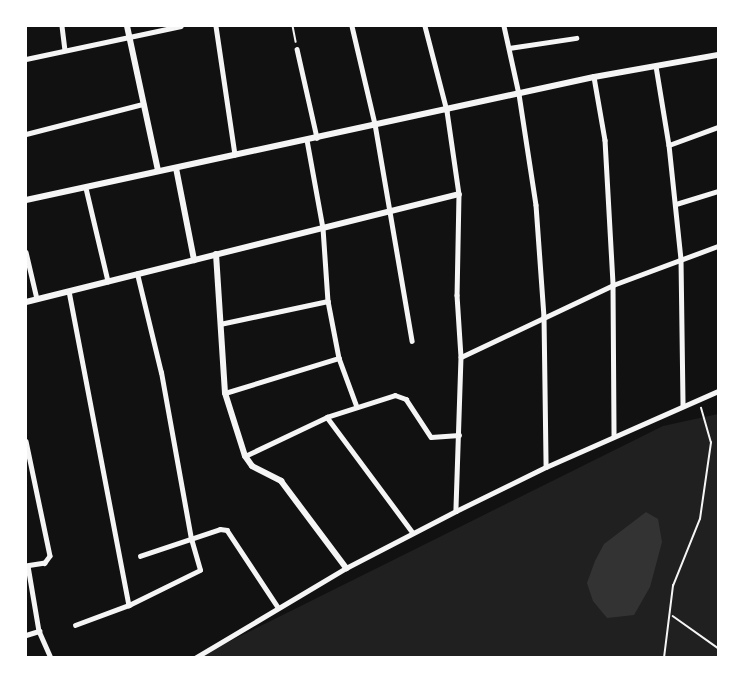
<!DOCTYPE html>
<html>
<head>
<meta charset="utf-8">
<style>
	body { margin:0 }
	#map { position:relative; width:744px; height:683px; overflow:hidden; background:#111; font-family:Mulish,sans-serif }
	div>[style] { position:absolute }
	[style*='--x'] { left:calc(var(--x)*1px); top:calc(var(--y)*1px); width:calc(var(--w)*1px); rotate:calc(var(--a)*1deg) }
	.green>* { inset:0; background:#202020 }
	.water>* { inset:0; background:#333 }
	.path>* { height:1.5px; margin:-0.75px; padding:0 0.75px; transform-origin:0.75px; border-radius:0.75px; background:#f5f5f5 }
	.minor>* { height:4.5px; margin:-2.25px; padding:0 2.25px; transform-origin:2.25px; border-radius:2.25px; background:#f5f5f5 }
	.tertiary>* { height:6px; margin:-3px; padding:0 3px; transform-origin:3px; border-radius:3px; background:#f5f5f5 }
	span { translate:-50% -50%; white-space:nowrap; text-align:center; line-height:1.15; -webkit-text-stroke:6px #fff; paint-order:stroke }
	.frame { position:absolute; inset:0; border:27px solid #fff; pointer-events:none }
</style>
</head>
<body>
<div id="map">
	<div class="green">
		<i style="clip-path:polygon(718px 414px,718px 657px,196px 658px,663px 426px)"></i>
	</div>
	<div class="water">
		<i style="clip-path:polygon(646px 512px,658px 519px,662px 542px,650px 587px,634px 615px,607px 618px,593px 601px,587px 583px,595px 561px,604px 544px)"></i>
	</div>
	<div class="path">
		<i style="--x:293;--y:26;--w:16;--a:79"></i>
		<i style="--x:673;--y:616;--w:55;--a:35.4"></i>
		<i style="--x:664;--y:658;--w:73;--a:-82.9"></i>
		<i style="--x:673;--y:586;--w:72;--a:-68.1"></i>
		<i style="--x:700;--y:519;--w:77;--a:-81.8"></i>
		<i style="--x:711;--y:443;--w:36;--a:-106"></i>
	</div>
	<div class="minor">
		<i style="--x:62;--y:26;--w:24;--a:83"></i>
		<i style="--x:216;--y:26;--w:130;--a:81.6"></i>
		<i style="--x:352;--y:26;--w:101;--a:76.8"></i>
		<i style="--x:375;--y:124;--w:220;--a:80.3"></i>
		<i style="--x:425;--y:26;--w:88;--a:75.5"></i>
		<i style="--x:447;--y:111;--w:84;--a:81.8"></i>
		<i style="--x:459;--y:194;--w:101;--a:91.1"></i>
		<i style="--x:457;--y:295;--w:62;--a:86.3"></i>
		<i style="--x:461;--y:357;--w:154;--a:91.9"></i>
		<i style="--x:504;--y:26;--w:70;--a:77.6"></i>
		<i style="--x:519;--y:94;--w:112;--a:81.3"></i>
		<i style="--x:536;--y:205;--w:111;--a:85.9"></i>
		<i style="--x:544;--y:316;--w:150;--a:89.2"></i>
		<i style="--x:509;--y:48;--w:68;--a:-8.5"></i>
		<i style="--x:297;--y:49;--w:91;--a:77.3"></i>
		<i style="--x:26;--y:59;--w:158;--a:-12"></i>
		<i style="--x:656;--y:66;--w:80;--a:80.7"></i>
		<i style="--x:669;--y:145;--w:115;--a:84"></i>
		<i style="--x:681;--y:259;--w:146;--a:89.2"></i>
		<i style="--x:594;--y:77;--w:64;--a:80.1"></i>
		<i style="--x:605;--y:140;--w:145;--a:86.8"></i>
		<i style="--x:613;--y:285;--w:151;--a:89.6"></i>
		<i style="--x:26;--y:134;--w:121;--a:-14.4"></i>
		<i style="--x:307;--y:140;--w:89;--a:79.7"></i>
		<i style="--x:323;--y:228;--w:73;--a:86.1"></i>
		<i style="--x:328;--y:301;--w:58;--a:79.1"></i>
		<i style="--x:339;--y:358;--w:52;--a:69.8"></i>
		<i style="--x:669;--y:145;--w:52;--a:-20.2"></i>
		<i style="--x:86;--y:188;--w:96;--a:76.7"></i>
		<i style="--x:676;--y:204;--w:44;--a:-17.2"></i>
		<i style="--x:26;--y:252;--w:48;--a:76.8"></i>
		<i style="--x:69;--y:291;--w:320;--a:79.2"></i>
		<i style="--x:220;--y:324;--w:110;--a:-12"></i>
		<i style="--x:461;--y:357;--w:168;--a:-25.3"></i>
		<i style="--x:613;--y:285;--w:112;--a:-20.4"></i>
		<i style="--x:225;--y:393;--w:119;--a:-17.1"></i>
		<i style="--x:327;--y:417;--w:144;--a:53.4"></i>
		<i style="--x:26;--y:441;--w:117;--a:78.2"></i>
		<i style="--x:50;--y:556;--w:9;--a:126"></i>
		<i style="--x:45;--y:563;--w:19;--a:171"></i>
		<i style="--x:245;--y:456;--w:91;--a:-25.4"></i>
		<i style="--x:327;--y:417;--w:71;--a:-17.9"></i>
		<i style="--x:395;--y:395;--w:12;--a:20"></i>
		<i style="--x:406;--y:399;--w:45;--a:56.7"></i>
		<i style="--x:431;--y:437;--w:28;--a:-4"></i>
		<i style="--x:140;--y:556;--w:84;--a:-18.6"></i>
		<i style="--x:220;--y:529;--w:7;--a:8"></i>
		<i style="--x:227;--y:530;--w:92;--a:56.5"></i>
		<i style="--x:28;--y:566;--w:66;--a:80.4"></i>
		<i style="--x:39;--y:631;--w:30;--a:66"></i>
		<i style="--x:75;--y:625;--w:58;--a:-20.3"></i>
		<i style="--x:129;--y:605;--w:79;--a:-26.2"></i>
		<i style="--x:200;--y:570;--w:32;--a:-106"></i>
		<i style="--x:191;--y:539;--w:169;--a:-100.2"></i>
		<i style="--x:161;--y:373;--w:102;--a:-103.6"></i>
		<i style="--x:26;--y:635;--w:14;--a:-17"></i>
		<i style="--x:195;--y:658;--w:176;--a:-30.8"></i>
		<i style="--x:346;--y:568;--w:124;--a:-27.4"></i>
		<i style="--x:456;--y:511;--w:100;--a:-26.1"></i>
		<i style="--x:546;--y:467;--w:188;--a:-23.8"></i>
	</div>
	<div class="tertiary">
		<i style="--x:127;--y:26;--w:148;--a:77.9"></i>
		<i style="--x:176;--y:168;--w:94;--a:78.9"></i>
		<i style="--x:26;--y:200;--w:581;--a:-12.22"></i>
		<i style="--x:594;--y:77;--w:126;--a:-10.1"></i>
		<i style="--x:216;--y:254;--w:139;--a:86.3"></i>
		<i style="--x:225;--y:393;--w:66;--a:72.4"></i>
		<i style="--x:245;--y:456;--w:12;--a:55"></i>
		<i style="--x:252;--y:466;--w:33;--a:27"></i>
		<i style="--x:281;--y:481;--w:109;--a:53.2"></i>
		<i style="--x:26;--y:302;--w:446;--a:-14"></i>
	</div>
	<div class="frame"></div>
</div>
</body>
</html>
